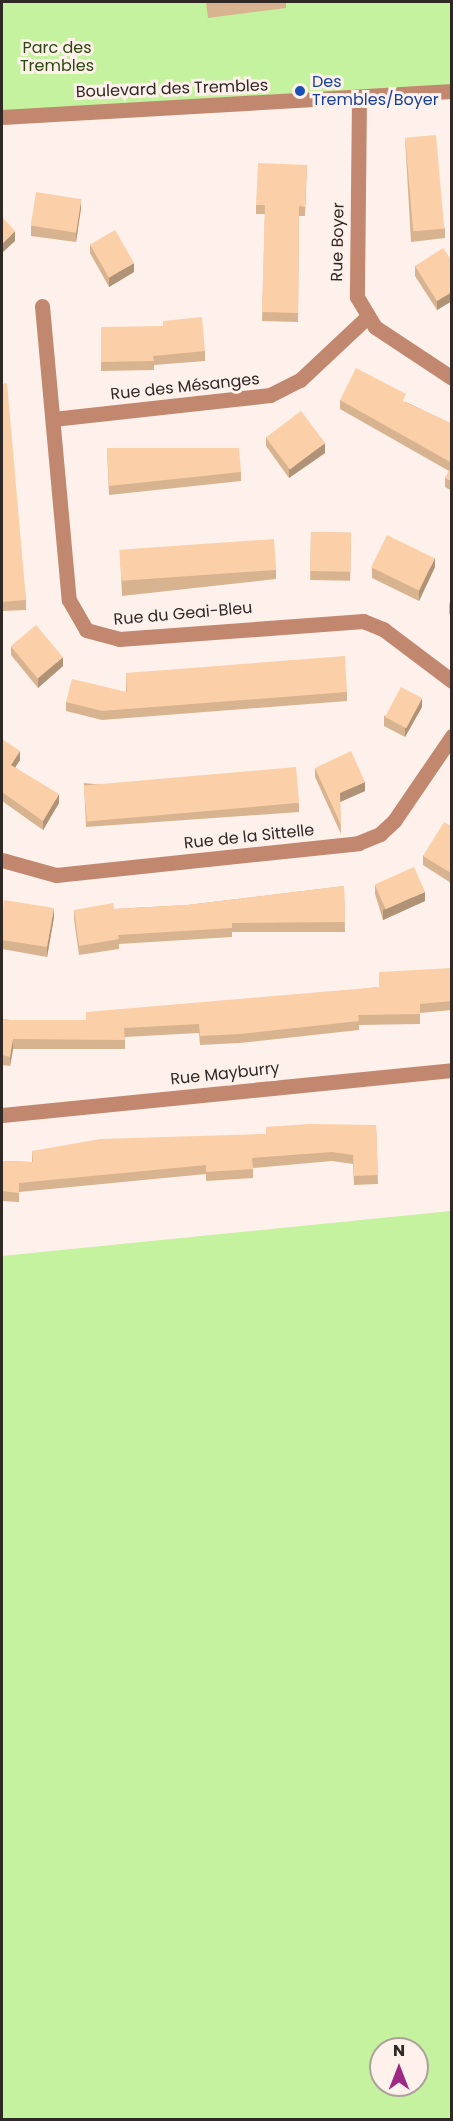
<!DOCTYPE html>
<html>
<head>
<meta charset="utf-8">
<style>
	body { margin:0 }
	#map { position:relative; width:453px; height:2121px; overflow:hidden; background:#fef1eb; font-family:Poppins,sans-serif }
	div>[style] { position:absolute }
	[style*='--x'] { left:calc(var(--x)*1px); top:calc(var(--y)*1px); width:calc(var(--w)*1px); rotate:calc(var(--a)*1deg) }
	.green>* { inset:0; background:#c4f29f }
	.minor>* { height:15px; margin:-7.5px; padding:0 7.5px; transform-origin:7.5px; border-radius:7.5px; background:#c2876f }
	.wall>* { inset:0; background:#d8b390; transform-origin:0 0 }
	.shaded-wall>* { inset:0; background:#b09276 }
	.building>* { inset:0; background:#fbd0a8; transform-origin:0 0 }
	.dots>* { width:16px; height:16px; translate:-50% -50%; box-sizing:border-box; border:3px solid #fef1eb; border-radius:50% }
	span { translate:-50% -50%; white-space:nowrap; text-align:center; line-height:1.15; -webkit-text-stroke:6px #fef1eb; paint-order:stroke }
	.park-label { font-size:16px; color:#2c480e }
	.transit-label { font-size:16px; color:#164399 }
	.left { translate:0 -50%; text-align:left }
	.street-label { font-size:16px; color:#302825 }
	.frame { position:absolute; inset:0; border:3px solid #302825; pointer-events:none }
	.north { position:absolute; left:369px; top:2037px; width:60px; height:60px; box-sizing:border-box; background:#fef1eb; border:2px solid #aca19c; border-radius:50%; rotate:0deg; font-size:16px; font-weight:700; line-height:24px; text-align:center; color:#302825 }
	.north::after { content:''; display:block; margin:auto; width:21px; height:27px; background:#9d2984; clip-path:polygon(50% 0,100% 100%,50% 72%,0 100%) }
</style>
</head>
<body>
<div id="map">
	<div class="green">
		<i style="clip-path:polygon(2px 2px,451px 2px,451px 91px,2px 117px)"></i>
		<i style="clip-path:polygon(evenodd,451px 1211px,451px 2119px,2px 2119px,2px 1256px,451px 1211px,381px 2049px,417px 2049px,417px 2085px,381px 2085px,381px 2049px)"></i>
	</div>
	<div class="minor">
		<i style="--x:359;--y:97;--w:200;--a:90.6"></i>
		<i style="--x:357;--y:297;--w:35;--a:59"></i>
		<i style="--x:375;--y:327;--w:92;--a:33.5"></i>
		<i style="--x:2;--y:117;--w:451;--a:-3.3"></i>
		<i style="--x:42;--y:306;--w:295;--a:84.8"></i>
		<i style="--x:69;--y:600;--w:34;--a:60"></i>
		<i style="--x:86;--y:630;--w:34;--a:15"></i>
		<i style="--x:119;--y:639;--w:245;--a:-4.2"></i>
		<i style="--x:363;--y:621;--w:22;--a:22"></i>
		<i style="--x:383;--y:629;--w:86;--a:37"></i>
		<i style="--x:53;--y:419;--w:218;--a:-6.3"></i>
		<i style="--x:270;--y:395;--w:34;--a:-27"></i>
		<i style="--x:300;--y:380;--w:91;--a:-43.2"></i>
		<i style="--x:2;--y:860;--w:56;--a:15.5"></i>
		<i style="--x:56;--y:875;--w:304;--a:-6"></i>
		<i style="--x:358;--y:843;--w:24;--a:-22"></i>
		<i style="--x:380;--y:834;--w:19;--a:-43"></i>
		<i style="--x:394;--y:821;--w:103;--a:-55.7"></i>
		<i style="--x:2;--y:1115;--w:452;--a:-5.7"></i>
	</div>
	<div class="wall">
		<i style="clip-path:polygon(206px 2px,286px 2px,286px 8px,208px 18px)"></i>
		<i style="clip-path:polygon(405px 138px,445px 229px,445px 238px,411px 242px)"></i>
		<i style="clip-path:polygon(307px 165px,305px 216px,299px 216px,298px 322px,262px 321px,265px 214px,256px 214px,256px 205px)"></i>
		<i style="clip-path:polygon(81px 208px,76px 242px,31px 236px,31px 226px)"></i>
		<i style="clip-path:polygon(90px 244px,134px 272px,109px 287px,90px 253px)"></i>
		<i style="clip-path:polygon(452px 261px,452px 301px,437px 310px,415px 276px,415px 266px)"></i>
		<i style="clip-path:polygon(101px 327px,205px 351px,205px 361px,154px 365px,154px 370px,101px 371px)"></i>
		<i style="clip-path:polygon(2px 384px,26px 600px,26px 610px,2px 611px)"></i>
		<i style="clip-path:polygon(340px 400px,406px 402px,452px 424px,452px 491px,445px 487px,445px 478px,449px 471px,340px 409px)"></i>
		<i style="clip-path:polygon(266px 437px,325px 453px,289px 478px,266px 446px)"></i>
		<i style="clip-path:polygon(107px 448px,241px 472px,241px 481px,109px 495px)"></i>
		<i style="left:311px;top:532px;width:40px;height:48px;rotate:1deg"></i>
		<i style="clip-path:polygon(120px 552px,276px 570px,276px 579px,122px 596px)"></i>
		<i style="clip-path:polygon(435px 567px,419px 601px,372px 578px,372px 568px)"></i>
		<i style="clip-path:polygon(452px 599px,452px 616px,449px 614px,449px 604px)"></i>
		<i style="clip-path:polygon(11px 646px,63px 666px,38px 688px,11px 655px)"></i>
		<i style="clip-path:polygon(126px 673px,347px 692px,347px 701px,102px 720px,66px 711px,66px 702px,126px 692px)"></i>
		<i style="clip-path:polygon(422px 707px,405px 737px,384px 726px,384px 716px)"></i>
		<i style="clip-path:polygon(2px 739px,20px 760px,15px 767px,59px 803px,43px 830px,2px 801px)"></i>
		<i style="clip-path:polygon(315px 768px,365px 791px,340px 802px,341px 834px,315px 777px)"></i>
		<i style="clip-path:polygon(84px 783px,299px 803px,299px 812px,86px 827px)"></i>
		<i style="clip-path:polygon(452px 825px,451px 883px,423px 865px,423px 856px)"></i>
		<i style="clip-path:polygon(375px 885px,425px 901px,383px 920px,375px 894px)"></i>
		<i style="clip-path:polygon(344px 886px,345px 932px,232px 932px,232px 937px,119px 944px,119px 949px,79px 955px,74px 919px,74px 910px,114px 909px,187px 905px)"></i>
		<i style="clip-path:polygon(54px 917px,47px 957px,2px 949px,2px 918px)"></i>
		<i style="clip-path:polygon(452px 968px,452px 1010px,420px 1013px,420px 1024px,359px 1025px,359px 1030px,240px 1043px,200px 1045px,199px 1033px,125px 1037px,125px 1049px,13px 1049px,10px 1066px,2px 1065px,2px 1019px,10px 1020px,86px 1020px,379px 987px)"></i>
		<i style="clip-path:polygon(376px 1125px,378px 1184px,354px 1185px,353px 1164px,332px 1161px,253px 1168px,253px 1178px,206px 1181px,206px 1174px,19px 1192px,19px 1202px,2px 1201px,2px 1161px,32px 1162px,32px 1151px,266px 1134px,266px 1127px)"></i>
	</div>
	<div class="shaded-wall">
		<i style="clip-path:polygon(81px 199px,81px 208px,76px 242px,76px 233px)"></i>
		<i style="clip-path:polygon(15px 231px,15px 241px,2px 253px,2px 244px)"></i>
		<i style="clip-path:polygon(134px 263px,134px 272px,109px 287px,109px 278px)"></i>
		<i style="clip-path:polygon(452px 292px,452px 301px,437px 310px,437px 301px)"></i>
		<i style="clip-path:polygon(325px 443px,325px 453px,289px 478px,289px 469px)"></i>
		<i style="clip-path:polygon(435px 558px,435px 567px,419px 601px,419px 591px)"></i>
		<i style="clip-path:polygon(63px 657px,63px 666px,38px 688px,38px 678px)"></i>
		<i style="clip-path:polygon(422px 698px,422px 707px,405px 737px,405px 728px)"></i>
		<i style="clip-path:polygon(20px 751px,20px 760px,11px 774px,11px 765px)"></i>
		<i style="clip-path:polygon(365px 782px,365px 791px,340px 802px,340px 793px)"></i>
		<i style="clip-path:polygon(59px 794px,59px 803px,43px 830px,43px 821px)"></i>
		<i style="clip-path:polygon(425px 892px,425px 901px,383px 920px,383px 910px)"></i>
		<i style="clip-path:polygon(54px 908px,54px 917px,47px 957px,47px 947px)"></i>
		<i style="clip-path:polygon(13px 1039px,13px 1049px,10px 1066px,10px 1057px)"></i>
	</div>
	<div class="building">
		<i style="left:436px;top:135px;width:94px;height:31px;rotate:85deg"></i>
		<i style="clip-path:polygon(258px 163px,307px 165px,305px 207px,299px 206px,298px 313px,262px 312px,265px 205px,256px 205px)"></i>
		<i style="left:36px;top:192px;width:46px;height:34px;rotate:9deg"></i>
		<i style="clip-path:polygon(2px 217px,15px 231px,2px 244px)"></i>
		<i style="left:115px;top:230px;width:38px;height:29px;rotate:60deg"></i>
		<i style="clip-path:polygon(443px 248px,452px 261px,452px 292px,437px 301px,415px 266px)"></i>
		<i style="clip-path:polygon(202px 317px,205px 351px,153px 356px,154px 361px,101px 362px,101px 327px,163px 326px,163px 321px)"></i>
		<i style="clip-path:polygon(356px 368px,406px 394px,403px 401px,452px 424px,452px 463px,340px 400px)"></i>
		<i style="clip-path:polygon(7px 383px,26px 600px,2px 602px,2px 384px)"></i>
		<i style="left:301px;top:411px;width:40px;height:44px;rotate:53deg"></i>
		<i style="clip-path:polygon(107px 448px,239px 448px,241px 472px,109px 486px)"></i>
		<i style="clip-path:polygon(452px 466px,452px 481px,445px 478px)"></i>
		<i style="left:311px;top:532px;width:40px;height:39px;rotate:1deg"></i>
		<i style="left:387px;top:535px;width:53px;height:36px;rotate:26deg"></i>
		<i style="left:274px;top:539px;width:31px;height:155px;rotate:86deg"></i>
		<i style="left:36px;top:625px;width:42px;height:33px;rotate:50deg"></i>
		<i style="clip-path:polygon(345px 656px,347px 692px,102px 711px,66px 702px,72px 679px,127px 692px,126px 673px)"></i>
		<i style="left:401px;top:687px;width:24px;height:34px;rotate:28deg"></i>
		<i style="clip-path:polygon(2px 739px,20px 751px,11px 765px,59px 794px,43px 821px,2px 792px)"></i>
		<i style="clip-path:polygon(351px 751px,365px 782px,340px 793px,341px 825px,315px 768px)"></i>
		<i style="left:296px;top:767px;width:36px;height:213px;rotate:85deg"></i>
		<i style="clip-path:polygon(444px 822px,451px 826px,452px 825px,451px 873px,423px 856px)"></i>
		<i style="left:414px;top:867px;width:27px;height:43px;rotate:66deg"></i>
		<i style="clip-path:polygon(344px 886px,345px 922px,232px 923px,232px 928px,118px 935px,119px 939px,79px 946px,74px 910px,113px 903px,114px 909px,187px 905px)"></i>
		<i style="clip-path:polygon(4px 900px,54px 908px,47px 947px,2px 940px,2px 918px)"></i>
		<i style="clip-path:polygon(452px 968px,452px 1001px,420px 1004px,420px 1014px,358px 1015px,359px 1021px,240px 1034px,200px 1036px,199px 1024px,124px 1028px,125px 1040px,13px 1039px,10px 1057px,2px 1055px,2px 1019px,10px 1020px,86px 1020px,86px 1012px,379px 987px,379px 972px)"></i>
		<i style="clip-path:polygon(309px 1124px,376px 1125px,378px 1175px,354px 1176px,353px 1155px,332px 1152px,252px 1158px,253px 1169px,206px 1172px,206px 1165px,19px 1183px,19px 1193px,2px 1191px,2px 1161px,33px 1162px,32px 1151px,100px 1139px,266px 1134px,266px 1127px)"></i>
	</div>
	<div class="dots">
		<i style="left:300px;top:91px;background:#1a4fb4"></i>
	</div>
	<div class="park-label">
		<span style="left:57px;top:57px">Parc des<br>Trembles</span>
	</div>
	<div class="transit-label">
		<span class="left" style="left:312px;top:91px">Des<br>Trembles/Boyer</span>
	</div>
	<div class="street-label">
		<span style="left:172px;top:89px;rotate:-2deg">Boulevard des Trembles</span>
		<span style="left:338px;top:242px;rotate:-89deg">Rue Boyer</span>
		<span style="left:185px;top:387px;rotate:-6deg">Rue des Mésanges</span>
		<span style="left:183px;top:614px;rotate:-5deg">Rue du Geai-Bleu</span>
		<span style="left:249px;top:837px;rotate:-6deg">Rue de la Sittelle</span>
		<span style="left:225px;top:1074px;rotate:-6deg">Rue Mayburry</span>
	</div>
	<div class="frame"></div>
	<div class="north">N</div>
</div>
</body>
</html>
